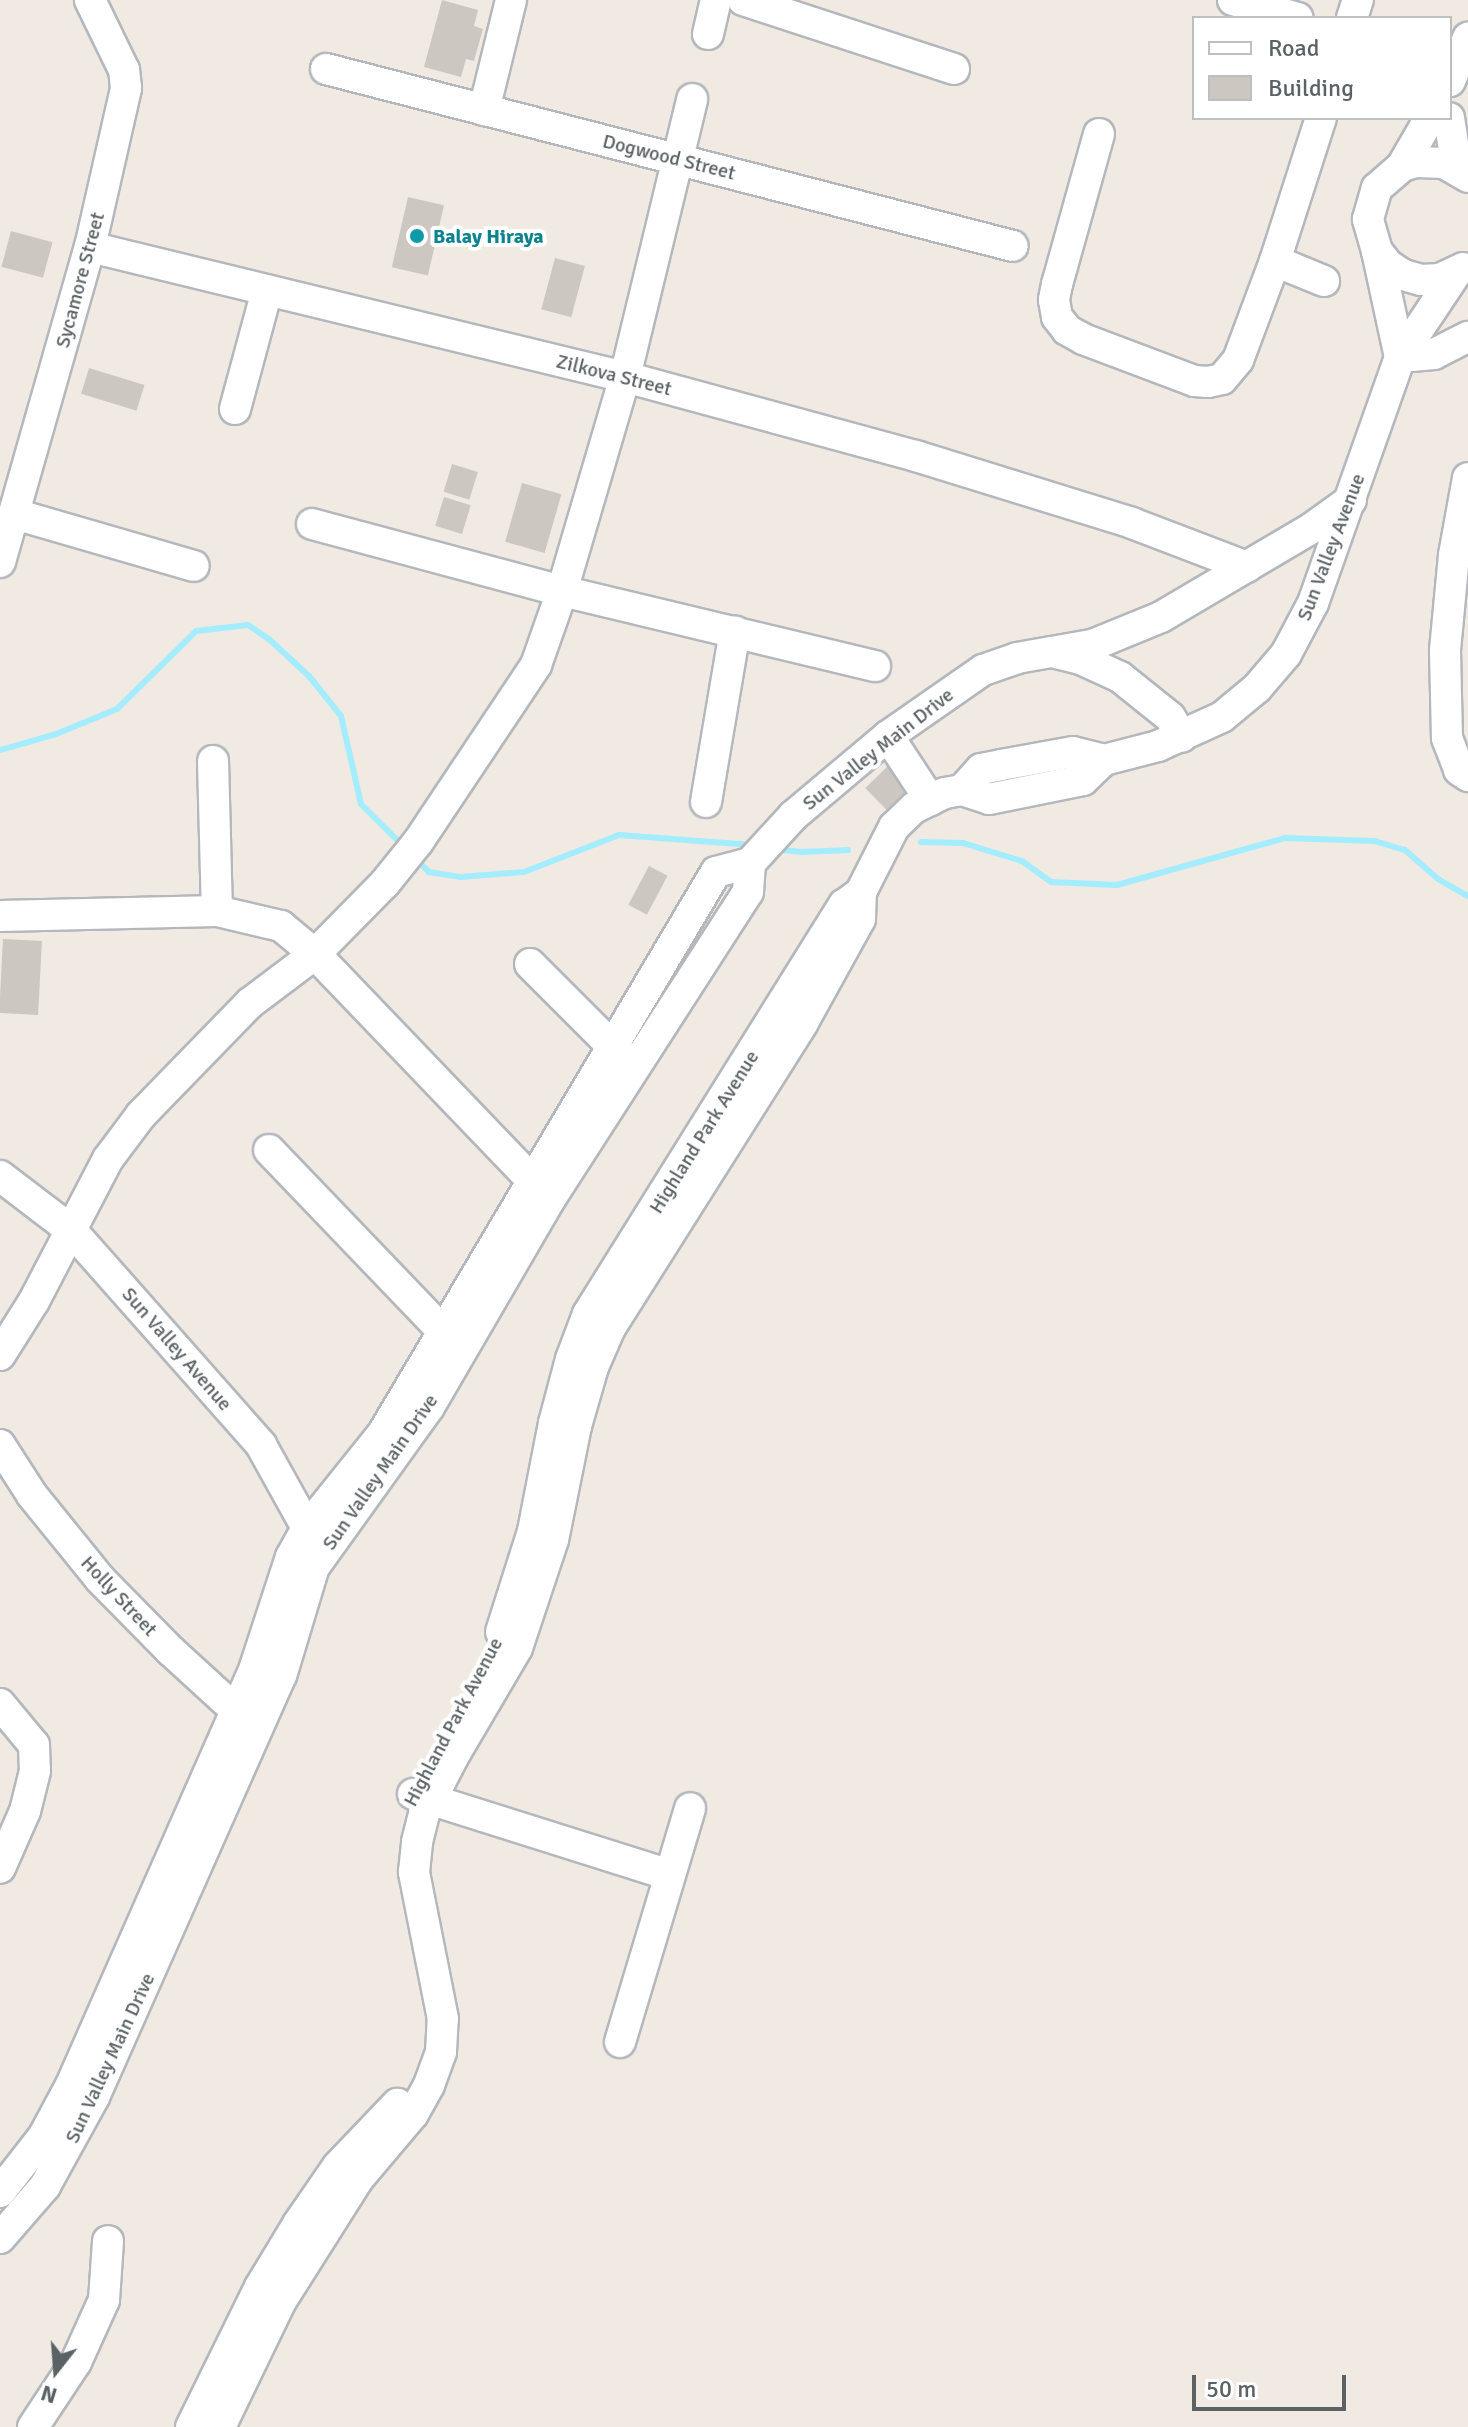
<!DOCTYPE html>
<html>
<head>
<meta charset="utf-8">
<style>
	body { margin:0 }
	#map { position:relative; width:1468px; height:2427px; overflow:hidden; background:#f0eae3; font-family:Signika,sans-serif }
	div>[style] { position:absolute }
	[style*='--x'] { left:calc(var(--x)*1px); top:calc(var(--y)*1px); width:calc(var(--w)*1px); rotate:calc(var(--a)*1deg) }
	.stream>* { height:6px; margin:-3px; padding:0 3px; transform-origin:3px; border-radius:3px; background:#a4ecff }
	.building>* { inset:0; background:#cdc7c2; transform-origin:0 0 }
	.roads { filter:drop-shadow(2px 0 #b4b8bc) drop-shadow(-2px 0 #b4b8bc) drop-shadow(0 2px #b4b8bc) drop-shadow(0 -2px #b4b8bc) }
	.minor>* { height:30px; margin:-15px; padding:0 15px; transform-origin:15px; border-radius:15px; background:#fff }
	.dots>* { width:22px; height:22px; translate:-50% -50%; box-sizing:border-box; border:4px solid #fff; border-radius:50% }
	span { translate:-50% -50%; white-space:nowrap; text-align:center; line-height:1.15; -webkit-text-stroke:8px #fff; paint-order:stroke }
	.street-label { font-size:20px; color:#5b6265 }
	.culture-label { font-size:20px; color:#0d838f; font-weight:700 }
	.left { translate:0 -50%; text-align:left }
	.legend { position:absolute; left:1192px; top:16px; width:260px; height:104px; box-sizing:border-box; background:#fff; border:2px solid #bdc0c1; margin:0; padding:10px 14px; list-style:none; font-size:24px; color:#5b6265 }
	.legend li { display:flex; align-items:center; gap:16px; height:40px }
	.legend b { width:40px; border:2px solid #bdc0c1 }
	.north { position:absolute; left:16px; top:2331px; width:80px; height:80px; -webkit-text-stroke:6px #fff; paint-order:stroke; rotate:197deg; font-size:22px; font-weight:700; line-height:32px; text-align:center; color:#5b6265 }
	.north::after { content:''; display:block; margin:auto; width:28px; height:36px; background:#5b6265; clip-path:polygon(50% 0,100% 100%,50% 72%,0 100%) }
	.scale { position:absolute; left:1192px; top:2375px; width:154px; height:36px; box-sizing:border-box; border:4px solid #5b6265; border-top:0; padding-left:10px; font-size:24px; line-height:28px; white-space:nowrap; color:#5b6265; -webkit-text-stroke:6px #fff; paint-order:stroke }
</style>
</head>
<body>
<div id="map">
	<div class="stream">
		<i style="--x:0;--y:750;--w:58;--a:-15.9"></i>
		<i style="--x:56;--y:734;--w:66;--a:-22.3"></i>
		<i style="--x:117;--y:709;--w:111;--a:-44.6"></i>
		<i style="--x:196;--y:631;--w:52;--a:-6.6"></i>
		<i style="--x:248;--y:625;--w:25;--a:34"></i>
		<i style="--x:269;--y:639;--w:54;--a:42.8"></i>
		<i style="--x:309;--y:676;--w:51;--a:51.3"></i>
		<i style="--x:341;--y:716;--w:90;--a:77.2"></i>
		<i style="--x:361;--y:804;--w:59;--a:45"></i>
		<i style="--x:921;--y:842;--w:42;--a:1.4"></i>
		<i style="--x:963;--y:843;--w:62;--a:17"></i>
		<i style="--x:1022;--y:861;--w:36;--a:36"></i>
		<i style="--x:1051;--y:882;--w:66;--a:2.6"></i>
		<i style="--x:1117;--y:885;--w:174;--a:-15.6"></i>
		<i style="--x:1285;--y:838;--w:90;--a:1.9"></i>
		<i style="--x:1375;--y:841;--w:31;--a:17"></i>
		<i style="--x:1405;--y:850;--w:44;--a:41.3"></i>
		<i style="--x:1438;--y:879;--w:34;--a:30"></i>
		<i style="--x:776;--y:849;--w:25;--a:7"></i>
		<i style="--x:801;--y:852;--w:47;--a:-2.4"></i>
		<i style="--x:417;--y:860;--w:17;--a:45"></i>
		<i style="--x:429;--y:872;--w:31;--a:9"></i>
		<i style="--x:460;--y:877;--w:64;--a:-4.5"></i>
		<i style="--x:524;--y:872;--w:102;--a:-21.3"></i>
		<i style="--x:619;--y:835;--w:134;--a:4.3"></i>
	</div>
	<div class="building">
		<i style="clip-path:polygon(442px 0,478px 10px,474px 26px,483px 29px,474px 61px,466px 59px,461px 77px,424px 67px)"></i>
		<i style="left:408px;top:197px;width:37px;height:72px;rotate:13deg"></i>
		<i style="left:11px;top:231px;width:43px;height:37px;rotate:15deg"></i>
		<i style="left:555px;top:258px;width:31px;height:53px;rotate:15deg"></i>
		<i style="left:89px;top:368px;width:58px;height:27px;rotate:17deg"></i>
		<i style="left:452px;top:464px;width:27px;height:29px;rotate:17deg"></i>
		<i style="left:522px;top:483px;width:41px;height:61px;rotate:16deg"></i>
		<i style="left:444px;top:497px;width:28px;height:30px;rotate:17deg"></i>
		<i style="left:889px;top:765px;width:35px;height:33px;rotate:46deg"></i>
		<i style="left:649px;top:866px;width:21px;height:44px;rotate:28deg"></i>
		<i style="left:3px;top:939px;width:39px;height:74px;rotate:3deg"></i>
	</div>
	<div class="roads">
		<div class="minor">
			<i style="--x:743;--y:0;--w:222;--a:18.1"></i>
			<i style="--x:1233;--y:0;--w:67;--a:15.5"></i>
			<i style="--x:1352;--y:18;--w:19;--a:-72"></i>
			<i style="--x:708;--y:34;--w:35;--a:-77"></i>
			<i style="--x:326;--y:69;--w:709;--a:14.45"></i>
			<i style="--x:1450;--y:81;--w:47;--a:-67.3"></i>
			<i style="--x:484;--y:110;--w:113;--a:-76.2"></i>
			<i style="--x:1449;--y:118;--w:51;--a:80.9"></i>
			<i style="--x:1099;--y:134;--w:156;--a:105.6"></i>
			<i style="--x:1057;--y:284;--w:16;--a:101"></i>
			<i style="--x:1054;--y:300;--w:17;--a:80"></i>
			<i style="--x:1057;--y:317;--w:16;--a:52"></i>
			<i style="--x:1067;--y:330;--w:18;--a:29"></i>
			<i style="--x:1083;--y:339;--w:119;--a:20.7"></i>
			<i style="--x:1194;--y:381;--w:14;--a:4"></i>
			<i style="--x:1208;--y:382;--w:14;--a:-12"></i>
			<i style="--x:1222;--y:379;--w:25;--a:-50"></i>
			<i style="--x:1238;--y:360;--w:106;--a:-69.5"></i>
			<i style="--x:1275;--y:261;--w:150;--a:-72.2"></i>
			<i style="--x:1402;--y:166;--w:56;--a:-59.7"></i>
			<i style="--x:90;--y:247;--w:551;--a:13.66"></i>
			<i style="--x:625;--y:377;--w:302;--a:15.2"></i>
			<i style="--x:916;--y:456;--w:226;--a:17.2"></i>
			<i style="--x:1132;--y:523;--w:123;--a:20.9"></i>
			<i style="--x:1377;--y:251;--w:108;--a:77.8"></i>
			<i style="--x:1275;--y:261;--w:53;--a:22.2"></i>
			<i style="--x:1463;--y:268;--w:26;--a:155"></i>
			<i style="--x:1439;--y:279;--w:18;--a:177"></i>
			<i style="--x:1421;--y:280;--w:19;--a:-164"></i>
			<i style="--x:1403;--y:275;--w:18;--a:-146"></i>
			<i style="--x:1388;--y:265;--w:18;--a:-128"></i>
			<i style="--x:1377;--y:251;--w:33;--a:-106"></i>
			<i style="--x:1368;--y:219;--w:32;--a:-74"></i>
			<i style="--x:1377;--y:188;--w:33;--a:-41"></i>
			<i style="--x:1402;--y:166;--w:15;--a:-16"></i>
			<i style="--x:1416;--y:162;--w:28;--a:2"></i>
			<i style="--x:1444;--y:163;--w:28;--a:30"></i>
			<i style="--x:1400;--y:357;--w:34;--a:-5"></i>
			<i style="--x:1434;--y:354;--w:38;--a:-27"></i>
			<i style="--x:235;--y:409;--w:123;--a:-74.9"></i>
			<i style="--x:1468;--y:478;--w:78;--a:100.3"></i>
			<i style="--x:1454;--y:555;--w:96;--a:95.4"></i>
			<i style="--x:1445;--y:651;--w:87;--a:88.7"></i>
			<i style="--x:1447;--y:738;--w:34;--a:69"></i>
			<i style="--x:1459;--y:770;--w:11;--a:34"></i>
			<i style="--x:15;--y:514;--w:186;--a:16.2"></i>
			<i style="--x:312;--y:524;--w:259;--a:15"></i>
			<i style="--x:562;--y:591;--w:322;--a:13.5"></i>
			<i style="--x:0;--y:562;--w:328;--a:-74.1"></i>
			<i style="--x:90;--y:247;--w:163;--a:-77.2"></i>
			<i style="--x:126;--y:88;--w:18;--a:-96"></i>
			<i style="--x:124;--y:70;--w:78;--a:-115.9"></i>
			<i style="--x:1057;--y:651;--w:39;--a:-10"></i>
			<i style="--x:1095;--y:644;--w:71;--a:-22.2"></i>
			<i style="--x:1161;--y:617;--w:175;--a:-30.5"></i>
			<i style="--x:1312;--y:528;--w:48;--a:-35.7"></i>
			<i style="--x:888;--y:736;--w:77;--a:56.7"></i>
			<i style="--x:213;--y:761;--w:150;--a:88.5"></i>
			<i style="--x:962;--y:790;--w:28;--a:-48"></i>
			<i style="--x:981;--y:769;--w:20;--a:-11"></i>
			<i style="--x:1001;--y:765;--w:73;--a:-10.2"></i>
			<i style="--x:1073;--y:752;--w:32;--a:14"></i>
			<i style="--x:1104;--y:760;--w:56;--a:-14.5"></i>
			<i style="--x:1158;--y:746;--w:70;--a:-24.4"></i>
			<i style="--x:1222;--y:717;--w:45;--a:-39.6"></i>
			<i style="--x:1257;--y:688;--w:45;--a:-49.5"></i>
			<i style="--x:1286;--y:654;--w:58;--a:-62.1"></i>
			<i style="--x:1313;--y:603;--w:261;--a:-70.5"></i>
			<i style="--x:1400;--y:357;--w:101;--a:-56.3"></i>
			<i style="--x:706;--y:802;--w:173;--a:-80.4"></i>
			<i style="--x:0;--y:916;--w:217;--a:-1.3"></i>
			<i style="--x:217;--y:911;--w:66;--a:13.2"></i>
			<i style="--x:281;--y:926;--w:44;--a:39.5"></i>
			<i style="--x:315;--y:954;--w:331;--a:46.2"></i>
			<i style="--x:530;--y:964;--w:134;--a:45"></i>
			<i style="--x:269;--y:1150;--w:270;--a:46.2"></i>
			<i style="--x:0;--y:1176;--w:89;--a:37.3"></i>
			<i style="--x:71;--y:1230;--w:287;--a:48.5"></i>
			<i style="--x:261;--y:1445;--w:95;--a:61"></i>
			<i style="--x:307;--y:1528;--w:16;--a:38"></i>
			<i style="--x:0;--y:1355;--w:64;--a:-57.8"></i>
			<i style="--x:34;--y:1301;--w:160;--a:-62.5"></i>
			<i style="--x:108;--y:1159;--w:55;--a:-53.1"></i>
			<i style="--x:141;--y:1115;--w:156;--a:-45.8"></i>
			<i style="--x:250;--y:1003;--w:81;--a:-37"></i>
			<i style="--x:315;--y:954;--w:100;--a:-45.4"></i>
			<i style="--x:385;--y:883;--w:53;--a:-51.2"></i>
			<i style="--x:418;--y:842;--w:213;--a:-56.3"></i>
			<i style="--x:536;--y:665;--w:78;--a:-70.6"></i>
			<i style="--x:562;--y:591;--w:223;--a:-73.6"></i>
			<i style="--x:625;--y:377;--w:286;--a:-76.4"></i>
			<i style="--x:0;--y:1445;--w:59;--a:57.4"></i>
			<i style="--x:32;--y:1495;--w:108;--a:51"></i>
			<i style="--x:100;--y:1579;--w:101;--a:45.4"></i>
			<i style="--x:171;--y:1651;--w:108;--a:42.4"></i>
			<i style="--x:501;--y:1632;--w:106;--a:-72.4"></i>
			<i style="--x:533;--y:1531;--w:110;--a:-79"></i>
			<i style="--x:554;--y:1423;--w:66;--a:-75.1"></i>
			<i style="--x:571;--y:1359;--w:48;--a:-69.3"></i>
			<i style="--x:588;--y:1314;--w:483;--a:-58"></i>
			<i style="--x:844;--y:905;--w:21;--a:-37"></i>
			<i style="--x:0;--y:1704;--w:53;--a:50.3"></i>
			<i style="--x:34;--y:1745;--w:26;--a:88"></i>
			<i style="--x:35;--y:1771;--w:41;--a:104"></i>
			<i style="--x:25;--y:1811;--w:62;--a:113.7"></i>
			<i style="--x:413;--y:1794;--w:269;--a:17.5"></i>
			<i style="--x:620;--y:2042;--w:244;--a:-73.3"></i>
			<i style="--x:0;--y:2192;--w:70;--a:-52"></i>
			<i style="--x:43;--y:2137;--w:59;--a:-61.7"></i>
			<i style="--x:71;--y:2085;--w:457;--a:-66.2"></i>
			<i style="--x:255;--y:1667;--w:116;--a:-71.9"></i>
			<i style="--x:291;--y:1557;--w:33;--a:-61"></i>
			<i style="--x:307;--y:1528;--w:122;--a:-51.3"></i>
			<i style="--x:383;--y:1433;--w:652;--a:-59.31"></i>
			<i style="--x:716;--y:872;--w:35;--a:-15"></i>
			<i style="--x:750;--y:863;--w:64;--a:-47.5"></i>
			<i style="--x:793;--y:816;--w:124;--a:-40.1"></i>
			<i style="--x:888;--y:736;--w:116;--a:-34.8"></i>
			<i style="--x:983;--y:670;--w:36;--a:-19"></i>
			<i style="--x:1017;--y:658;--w:36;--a:-10"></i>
			<i style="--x:1052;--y:652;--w:32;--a:14"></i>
			<i style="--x:1083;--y:660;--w:41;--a:24.7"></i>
			<i style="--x:1120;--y:677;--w:64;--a:38.7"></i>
			<i style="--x:1170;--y:717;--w:23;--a:59"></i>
			<i style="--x:0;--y:2238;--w:69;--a:-49.1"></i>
			<i style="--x:45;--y:2186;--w:102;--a:-61.2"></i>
			<i style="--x:94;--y:2097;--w:461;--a:-66.1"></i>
			<i style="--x:281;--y:1676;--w:114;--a:-73.2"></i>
			<i style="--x:314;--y:1567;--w:197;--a:-54.3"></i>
			<i style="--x:429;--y:1407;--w:241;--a:-59.8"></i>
			<i style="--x:550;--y:1199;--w:365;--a:-57.2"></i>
			<i style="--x:748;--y:892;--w:29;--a:-86"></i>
			<i style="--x:33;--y:2427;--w:78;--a:-56.5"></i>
			<i style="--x:76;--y:2362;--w:68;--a:-65.7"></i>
			<i style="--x:104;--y:2300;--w:59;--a:-86.1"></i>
			<i style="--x:191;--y:2427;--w:156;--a:-63.8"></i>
			<i style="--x:260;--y:2287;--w:74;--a:-58.9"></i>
			<i style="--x:298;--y:2224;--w:70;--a:-55.4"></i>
			<i style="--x:338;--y:2166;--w:86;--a:-46.4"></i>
			<i style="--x:220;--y:2427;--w:140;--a:-64.2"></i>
			<i style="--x:281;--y:2301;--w:144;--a:-57.7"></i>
			<i style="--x:358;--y:2179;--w:85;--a:-49.8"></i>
			<i style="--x:413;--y:2114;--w:33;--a:-61"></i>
			<i style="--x:429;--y:2085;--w:35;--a:-70"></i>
			<i style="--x:441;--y:2052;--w:33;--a:-87"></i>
			<i style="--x:443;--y:2019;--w:150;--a:-101.2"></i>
			<i style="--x:414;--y:1872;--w:30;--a:-84"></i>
			<i style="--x:417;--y:1842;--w:30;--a:-76"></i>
			<i style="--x:424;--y:1813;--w:63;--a:-62.6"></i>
			<i style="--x:453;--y:1757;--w:126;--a:-59.6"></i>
			<i style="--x:517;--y:1648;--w:114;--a:-71.6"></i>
			<i style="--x:553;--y:1540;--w:116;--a:-78.6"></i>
			<i style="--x:576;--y:1426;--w:61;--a:-73.9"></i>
			<i style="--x:593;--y:1367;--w:43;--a:-66.4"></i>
			<i style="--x:610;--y:1328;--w:360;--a:-57.7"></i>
			<i style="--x:802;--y:1024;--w:120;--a:-61.1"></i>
			<i style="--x:860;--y:919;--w:27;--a:-88"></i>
			<i style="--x:861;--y:892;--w:73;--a:-63.1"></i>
			<i style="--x:894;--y:827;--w:28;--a:-44"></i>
			<i style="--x:914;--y:808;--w:34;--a:-26"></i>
			<i style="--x:945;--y:793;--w:17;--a:-10"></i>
			<i style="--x:962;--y:790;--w:28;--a:18"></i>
			<i style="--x:989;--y:799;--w:96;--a:-11.4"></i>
			<i style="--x:1083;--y:780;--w:29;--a:-44"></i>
		</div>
	</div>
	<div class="dots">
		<i style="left:417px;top:236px;background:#0f9aa8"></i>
	</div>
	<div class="street-label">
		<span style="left:669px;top:157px;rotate:14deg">Dogwood Street</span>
		<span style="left:80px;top:280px;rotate:-75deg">Sycamore Street</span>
		<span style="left:614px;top:375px;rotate:14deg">Zilkova Street</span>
		<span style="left:1331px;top:547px;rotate:-69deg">Sun Valley Avenue</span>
		<span style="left:878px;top:749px;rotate:-38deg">Sun Valley Main Drive</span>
		<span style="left:704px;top:1132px;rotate:-58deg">Highland Park Avenue</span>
		<span style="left:177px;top:1349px;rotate:49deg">Sun Valley Avenue</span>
		<span style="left:380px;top:1472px;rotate:-55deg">Sun Valley Main Drive</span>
		<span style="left:119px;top:1596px;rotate:47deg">Holly Street</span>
		<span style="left:453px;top:1722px;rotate:-62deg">Highland Park Avenue</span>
		<span style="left:110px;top:2058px;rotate:-65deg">Sun Valley Main Drive</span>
	</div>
	<div class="culture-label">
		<span class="left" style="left:433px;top:236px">Balay Hiraya</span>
	</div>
	<ul class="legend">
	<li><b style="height:10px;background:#fff"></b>Road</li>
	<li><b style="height:22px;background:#cdc7c2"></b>Building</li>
	</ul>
	<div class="north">N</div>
	<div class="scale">50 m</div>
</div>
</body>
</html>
